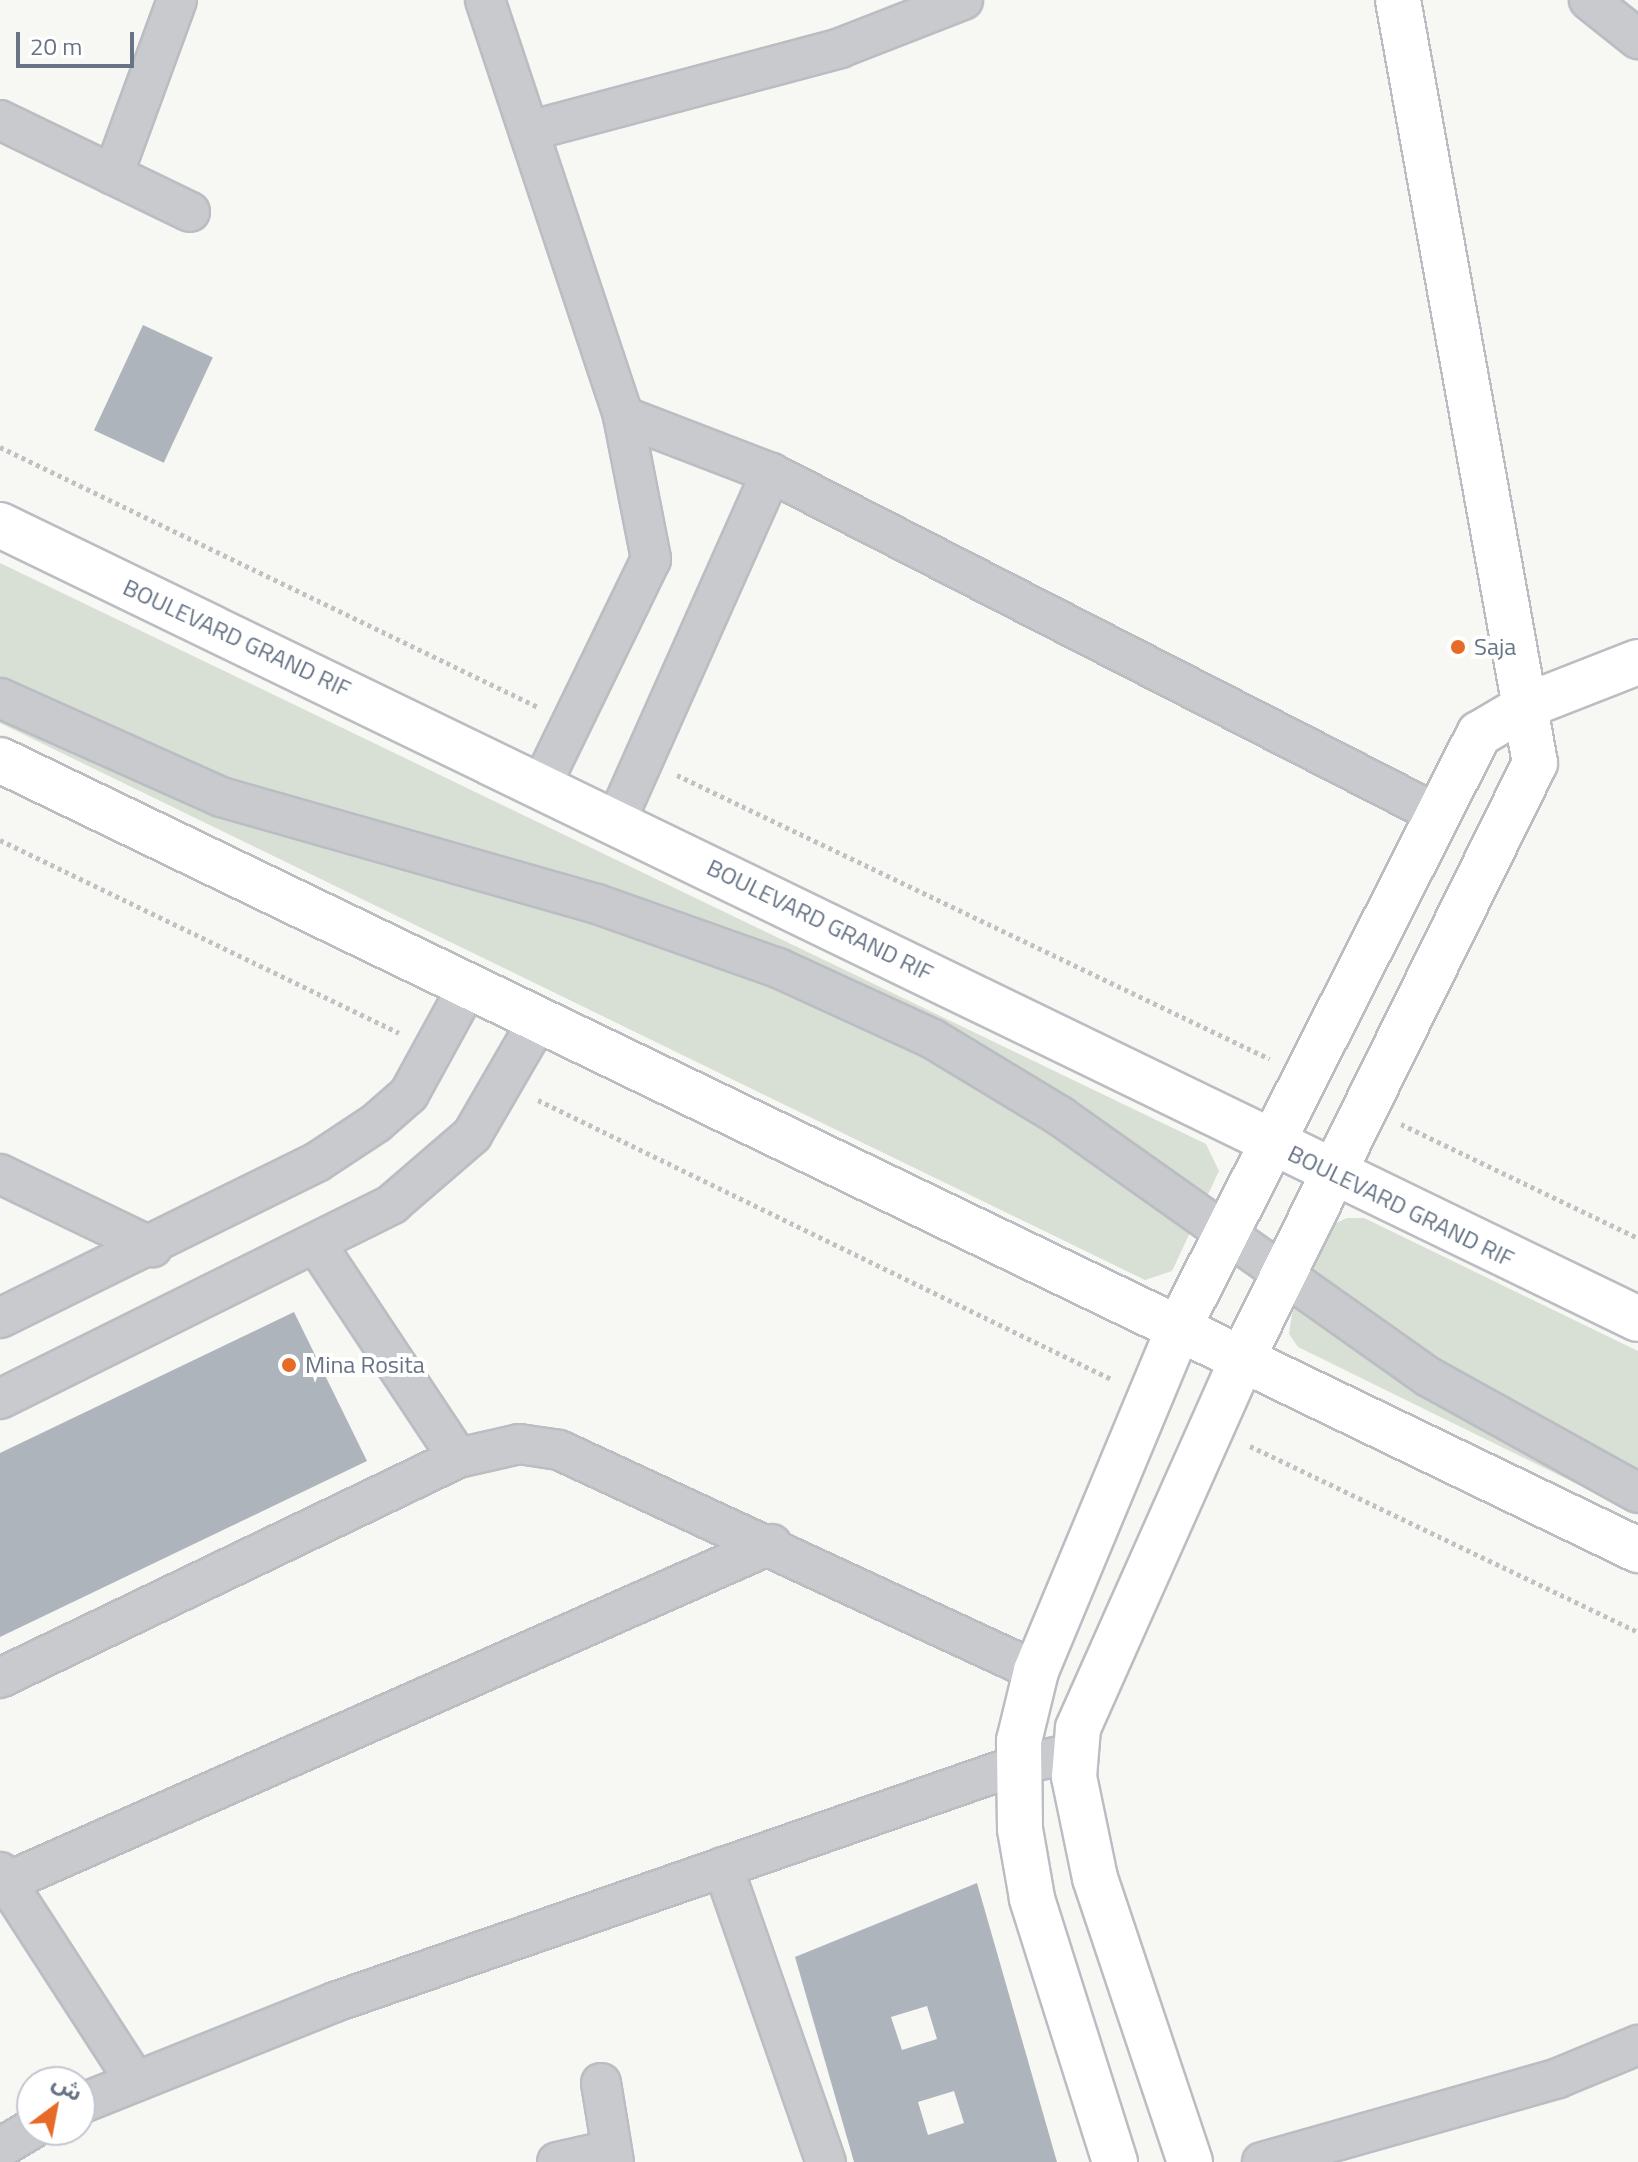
<!DOCTYPE html>
<html>
<head>
<meta charset="utf-8">
<style>
	body { margin:0 }
	#map { position:relative; width:1638px; height:2162px; overflow:hidden; background:#f7f7f4; font-family:"Titillium Web","Noto Sans Arabic",sans-serif }
	div>[style] { position:absolute }
	[style*='--x'] { left:calc(var(--x)*1px); top:calc(var(--y)*1px); width:calc(var(--w)*1px); rotate:calc(var(--a)*1deg) }
	.green>* { inset:0; background:#d8dfd5 }
	.building>* { inset:0; background:#aeb4bb; transform-origin:0 0 }
	.path>* { height:5px; margin-top:-2.5px; transform-origin:0; background:repeating-linear-gradient(90deg,#bfc1c3 0 4px,transparent 0 8px) }
	.roads { filter:drop-shadow(2px 0 #babdc2) drop-shadow(-2px 0 #babdc2) drop-shadow(0 2px #babdc2) drop-shadow(0 -2px #babdc2) }
	.street>* { height:38px; margin:-19px; padding:0 19px; transform-origin:19px; border-radius:19px; background:#c8cace }
	.secondary>* { height:44px; margin:-22px; padding:0 22px; transform-origin:22px; border-radius:22px; background:#fff }
	.dots>* { width:22px; height:22px; translate:-50% -50%; box-sizing:border-box; border:4px solid #fff; border-radius:50% }
	span { translate:-50% -50%; white-space:nowrap; text-align:center; line-height:1.15; -webkit-text-stroke:8px #fff; paint-order:stroke }
	.street-label { font-size:24px; color:#667486 }
	.poi-label { font-size:24px; color:#667486 }
	.left { translate:0 -50%; text-align:left }
	.north { position:absolute; left:16px; top:2066px; width:80px; height:80px; box-sizing:border-box; background:#fff; border:2px solid #c2c7cf; border-radius:50%; rotate:32deg; font-size:22px; font-weight:700; line-height:32px; text-align:center; color:#667486 }
	.north::after { content:''; display:block; margin:auto; width:28px; height:36px; background:#e66b26; clip-path:polygon(50% 0,100% 100%,50% 72%,0 100%) }
	.scale { position:absolute; left:16px; top:32px; width:118px; height:36px; box-sizing:border-box; border:4px solid #667486; border-top:0; padding-left:10px; font-size:24px; line-height:28px; white-space:nowrap; color:#667486; -webkit-text-stroke:6px #fff; paint-order:stroke }
</style>
</head>
<body>
<div id="map">
	<div class="green">
		<i style="clip-path:polygon(0 563px,1206px 1144px,1219px 1171px,1172px 1271px,1145px 1280px,0 723px)"></i>
		<i style="clip-path:polygon(1347px 1218px,1364px 1218px,1638px 1351px,1638px 1514px,1298px 1347px,1289px 1334px,1292px 1314px,1334px 1224px)"></i>
	</div>
	<div class="building">
		<i style="left:143px;top:325px;width:77px;height:116px;rotate:25deg"></i>
		<i style="clip-path:polygon(294px 1312px,367px 1461px,0 1637px,0 1453px)"></i>
		<i style="clip-path:polygon(evenodd,977px 1883px,1057px 2162px,854px 2162px,795px 1957px,977px 1883px,927px 2006px,937px 2039px,902px 2050px,891px 2017px,927px 2006px,977px 1883px,954px 2091px,964px 2123px,928px 2135px,918px 2102px,954px 2091px)"></i>
	</div>
	<div class="path">
		<i style="--x:0;--y:447;--w:598;--a:25.79"></i>
		<i style="--x:677;--y:775;--w:657;--a:25.59"></i>
		<i style="--x:0;--y:840;--w:443;--a:25.8"></i>
		<i style="--x:538;--y:1100;--w:637;--a:25.96"></i>
		<i style="--x:1401;--y:1124;--w:263;--a:25.7"></i>
		<i style="--x:1250;--y:1446;--w:430;--a:25.6"></i>
	</div>
	<div class="roads">
		<div class="street">
			<i style="--x:485;--y:0;--w:438;--a:71.6"></i>
			<i style="--x:623;--y:416;--w:146;--a:78.9"></i>
			<i style="--x:651;--y:559;--w:249;--a:115.9"></i>
			<i style="--x:1589;--y:0;--w:63;--a:38.5"></i>
			<i style="--x:0;--y:120;--w:211;--a:25.8"></i>
			<i style="--x:529;--y:131;--w:322;--a:-14.9"></i>
			<i style="--x:840;--y:48;--w:132;--a:-21.3"></i>
			<i style="--x:113;--y:175;--w:186;--a:-69.9"></i>
			<i style="--x:623;--y:416;--w:159;--a:21.1"></i>
			<i style="--x:771;--y:473;--w:746;--a:27.11"></i>
			<i style="--x:0;--y:698;--w:242;--a:24.1"></i>
			<i style="--x:221;--y:797;--w:391;--a:15.9"></i>
			<i style="--x:597;--y:904;--w:192;--a:19.5"></i>
			<i style="--x:778;--y:968;--w:170;--a:24.6"></i>
			<i style="--x:933;--y:1039;--w:149;--a:31.2"></i>
			<i style="--x:1060;--y:1116;--w:452;--a:35.3"></i>
			<i style="--x:1429;--y:1377;--w:239;--a:29"></i>
			<i style="--x:617;--y:819;--w:379;--a:-66"></i>
			<i style="--x:0;--y:1174;--w:169;--a:25.7"></i>
			<i style="--x:318;--y:1247;--w:253;--a:56.4"></i>
			<i style="--x:458;--y:1458;--w:63;--a:-12.9"></i>
			<i style="--x:519;--y:1444;--w:40;--a:8.5"></i>
			<i style="--x:559;--y:1450;--w:526;--a:24.86"></i>
			<i style="--x:0;--y:1318;--w:353;--a:-26.2"></i>
			<i style="--x:317;--y:1162;--w:71;--a:-33.5"></i>
			<i style="--x:376;--y:1123;--w:44;--a:-41.3"></i>
			<i style="--x:409;--y:1094;--w:119;--a:-61.3"></i>
			<i style="--x:0;--y:1399;--w:438;--a:-26.4"></i>
			<i style="--x:392;--y:1204;--w:106;--a:-40.8"></i>
			<i style="--x:472;--y:1135;--w:129;--a:-59.9"></i>
			<i style="--x:0;--y:1678;--w:508;--a:-25.66"></i>
			<i style="--x:723;--y:1867;--w:312;--a:70.8"></i>
			<i style="--x:0;--y:1872;--w:247;--a:57.1"></i>
			<i style="--x:7;--y:1882;--w:836;--a:-23.84"></i>
			<i style="--x:601;--y:2083;--w:80;--a:80.7"></i>
			<i style="--x:80;--y:2104;--w:275;--a:-21.8"></i>
			<i style="--x:335;--y:2002;--w:723;--a:-19.14"></i>
			<i style="--x:1018;--y:1765;--w:56;--a:-12.3"></i>
			<i style="--x:0;--y:2148;--w:37;--a:-31"></i>
			<i style="--x:557;--y:2162;--w:55;--a:-12.5"></i>
			<i style="--x:1262;--y:2162;--w:308;--a:-15.8"></i>
			<i style="--x:1558;--y:2078;--w:87;--a:-22.4"></i>
		</div>
		<div class="secondary">
			<i style="--x:0;--y:525;--w:1820;--a:25.86"></i>
			<i style="--x:0;--y:760;--w:1819;--a:25.75"></i>
			<i style="--x:1115;--y:2162;--w:277;--a:-107.5"></i>
			<i style="--x:1032;--y:1898;--w:70;--a:-99.9"></i>
			<i style="--x:1020;--y:1829;--w:88;--a:-90.7"></i>
			<i style="--x:1019;--y:1741;--w:72;--a:-76.3"></i>
			<i style="--x:1036;--y:1671;--w:373;--a:-67.4"></i>
			<i style="--x:1179;--y:1327;--w:665;--a:-63.17"></i>
			<i style="--x:1479;--y:734;--w:57;--a:-30.6"></i>
			<i style="--x:1528;--y:705;--w:118;--a:-21.4"></i>
			<i style="--x:1190;--y:2162;--w:299;--a:-108.5"></i>
			<i style="--x:1095;--y:1878;--w:103;--a:-101.7"></i>
			<i style="--x:1074;--y:1777;--w:49;--a:-85.3"></i>
			<i style="--x:1078;--y:1728;--w:404;--a:-66"></i>
			<i style="--x:1242;--y:1359;--w:664;--a:-63.82"></i>
			<i style="--x:1535;--y:763;--w:775;--a:-100.18"></i>
		</div>
	</div>
	<div class="dots">
		<i style="left:1458px;top:647px;background:#e66b26"></i>
		<i style="left:289px;top:1365px;background:#e66b26"></i>
	</div>
	<div class="street-label">
		<span style="left:237px;top:638px;rotate:25deg">BOULEVARD GRAND RIF</span>
		<span style="left:820px;top:920px;rotate:26deg">BOULEVARD GRAND RIF</span>
		<span style="left:1401px;top:1206px;rotate:26deg">BOULEVARD GRAND RIF</span>
	</div>
	<div class="poi-label">
		<span class="left" style="left:1474px;top:647px">Saja</span>
		<span class="left" style="left:305px;top:1365px">Mina Rosita</span>
	</div>
	<div class="north">ش</div>
	<div class="scale">20 m</div>
</div>
</body>
</html>
